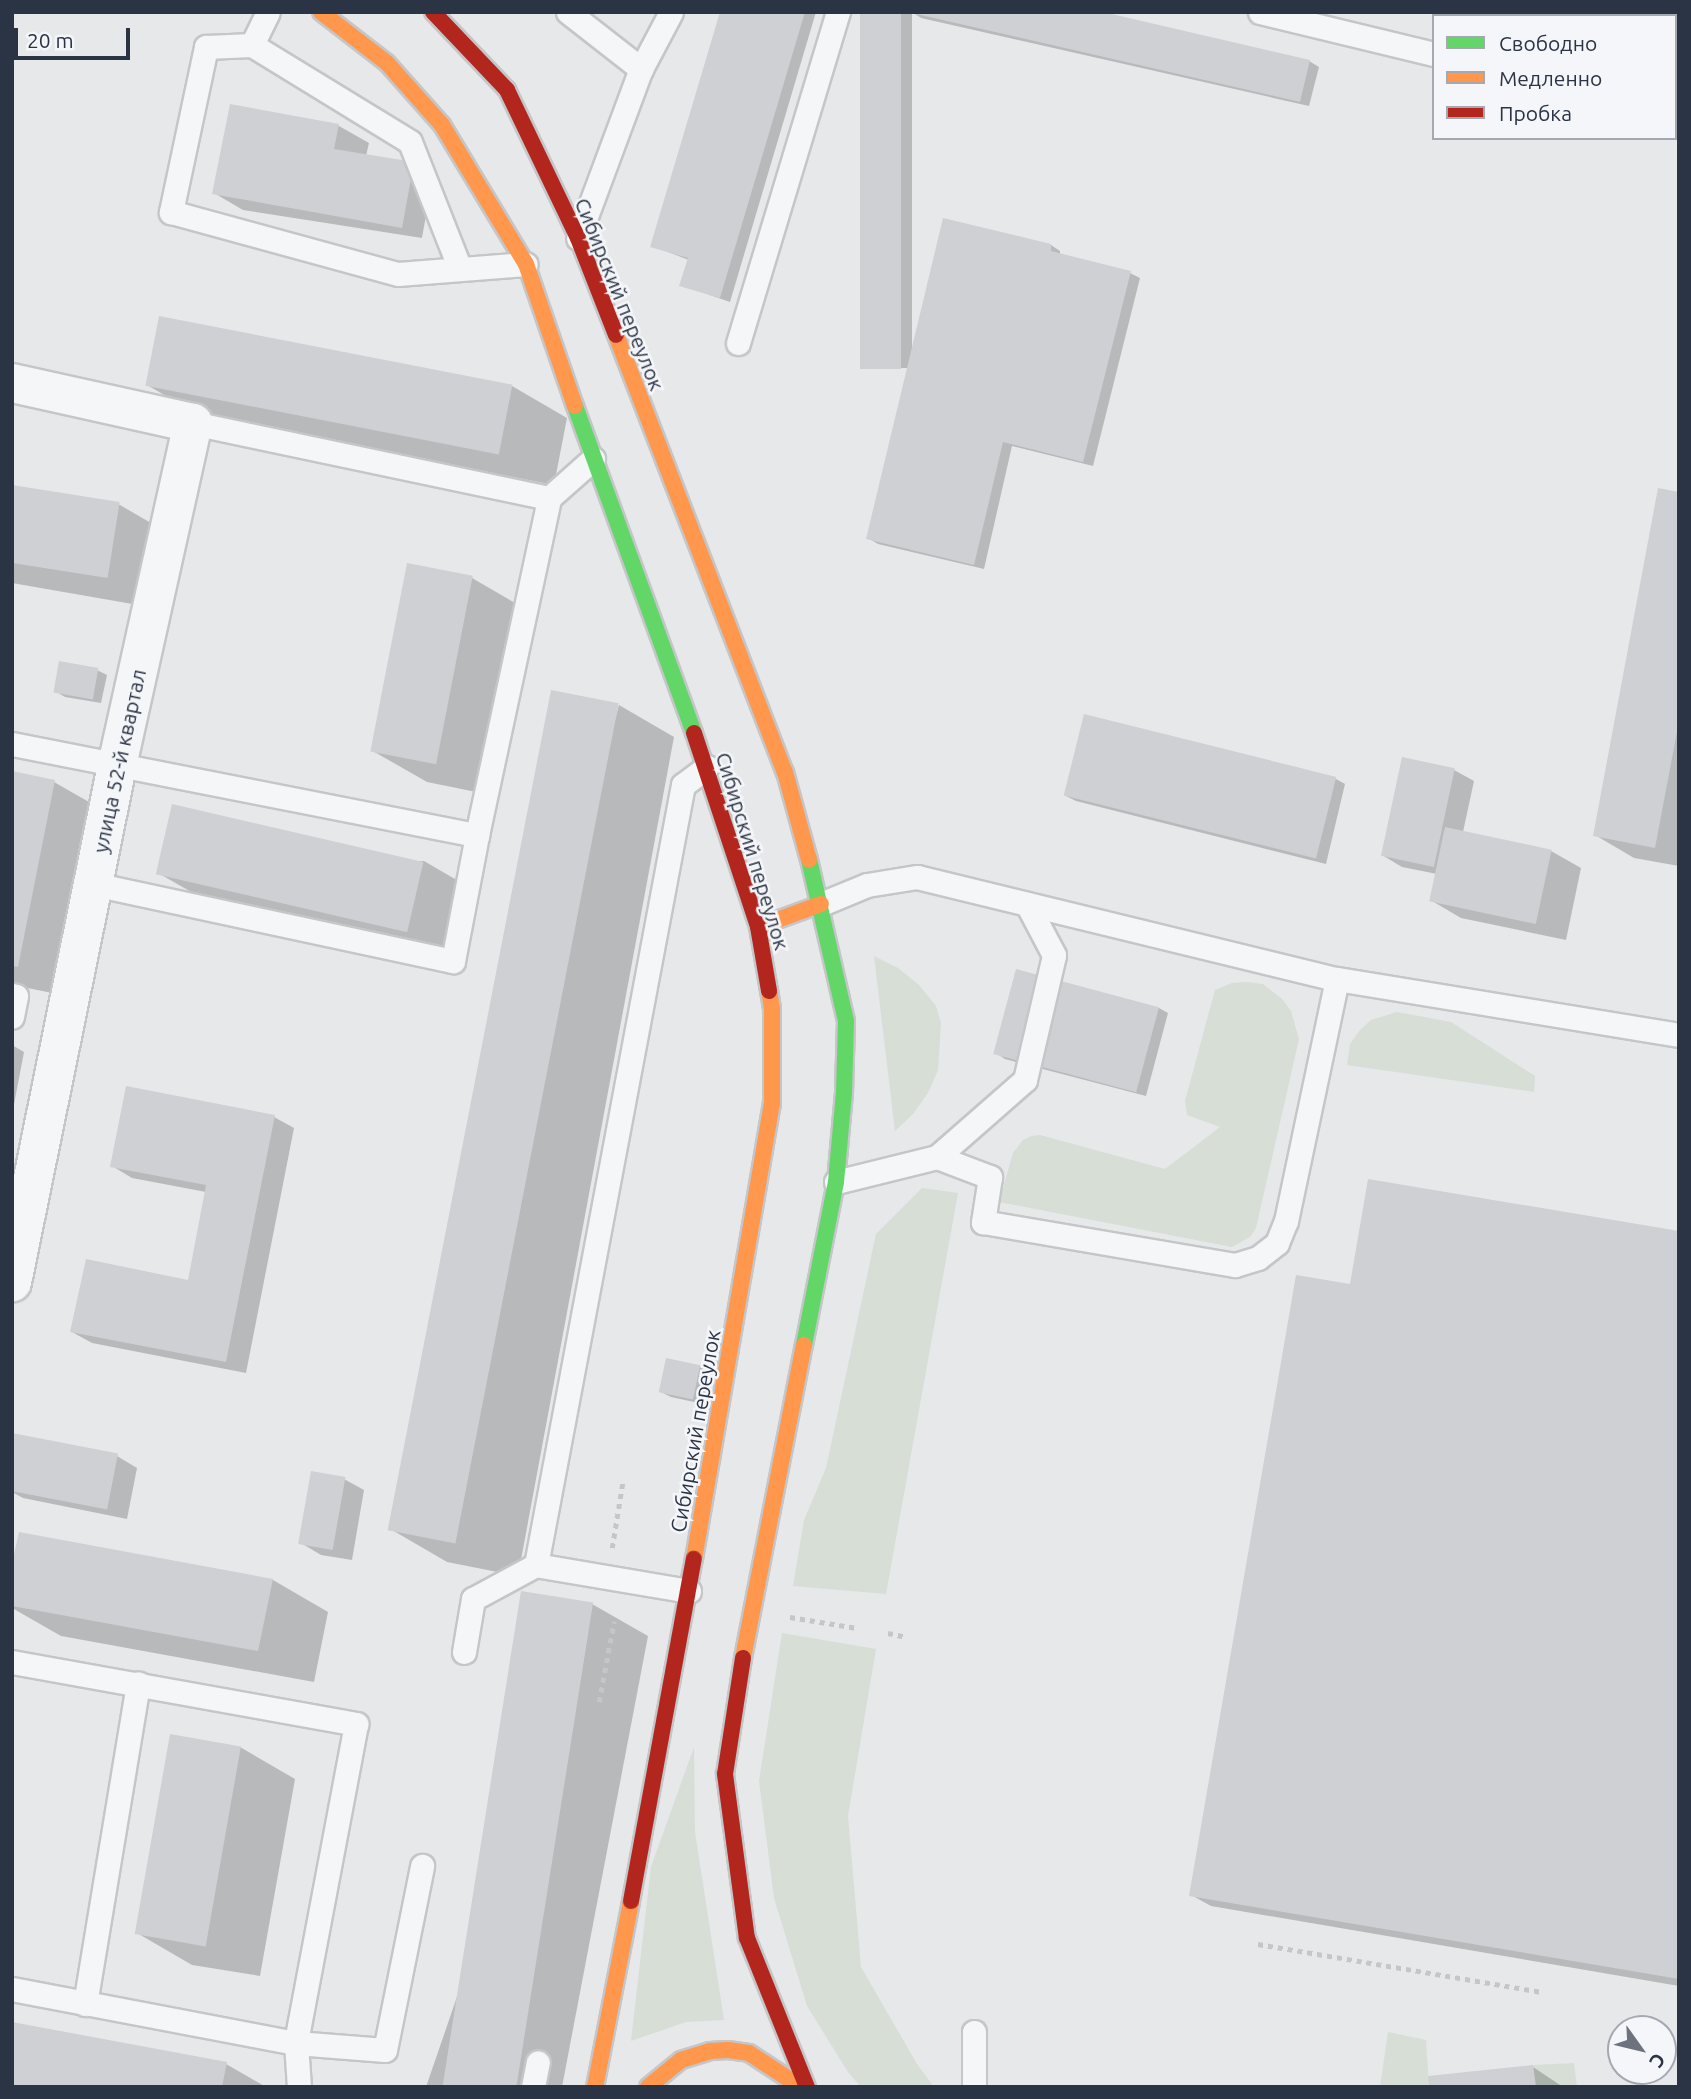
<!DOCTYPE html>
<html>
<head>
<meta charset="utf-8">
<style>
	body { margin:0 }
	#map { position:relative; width:1691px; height:2099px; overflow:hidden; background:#e6e8ea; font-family:Ubuntu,sans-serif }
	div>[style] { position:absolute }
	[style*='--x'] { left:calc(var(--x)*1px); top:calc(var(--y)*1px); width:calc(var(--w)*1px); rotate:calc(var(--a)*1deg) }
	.green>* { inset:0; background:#d6ded6 }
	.shadow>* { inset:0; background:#0003; transform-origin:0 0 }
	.building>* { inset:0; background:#ced0d3; transform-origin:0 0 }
	.path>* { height:4.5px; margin-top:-2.25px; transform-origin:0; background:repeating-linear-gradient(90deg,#c5c6ca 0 5px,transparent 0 10px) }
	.roads { filter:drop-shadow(2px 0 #c4c6c8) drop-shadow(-2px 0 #c4c6c8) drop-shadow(0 2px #c4c6c8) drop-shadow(0 -2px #c4c6c8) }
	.lane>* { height:23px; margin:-11.5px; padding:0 11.5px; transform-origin:11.5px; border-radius:11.5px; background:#f5f6f7 }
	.street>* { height:38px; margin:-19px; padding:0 19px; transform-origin:19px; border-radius:19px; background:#f5f6f7 }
	.fast>* { height:16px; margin:-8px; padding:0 8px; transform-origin:8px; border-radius:8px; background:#63d668 }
	.slow>* { height:16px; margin:-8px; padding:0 8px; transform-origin:8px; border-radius:8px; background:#ff974d }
	.jam>* { height:16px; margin:-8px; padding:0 8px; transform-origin:8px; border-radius:8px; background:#b3261e }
	span { translate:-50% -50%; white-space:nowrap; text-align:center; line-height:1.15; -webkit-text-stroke:5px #f4f6f9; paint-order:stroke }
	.street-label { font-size:21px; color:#2b3445 }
	.frame { position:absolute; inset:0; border:14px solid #2b3445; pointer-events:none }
	.legend { position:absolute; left:1432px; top:14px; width:245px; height:126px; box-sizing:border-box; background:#f4f6f9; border:2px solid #a4a8b1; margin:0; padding:9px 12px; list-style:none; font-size:21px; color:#2b3445 }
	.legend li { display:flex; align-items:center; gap:14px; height:35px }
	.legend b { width:35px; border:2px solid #a4a8b1 }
	.north { position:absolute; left:1607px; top:2015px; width:70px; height:70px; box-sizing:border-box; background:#f4f6f9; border:2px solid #a4a8b1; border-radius:50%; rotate:124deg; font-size:19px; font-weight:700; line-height:28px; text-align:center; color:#2b3445 }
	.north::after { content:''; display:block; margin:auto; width:24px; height:32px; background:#6c737f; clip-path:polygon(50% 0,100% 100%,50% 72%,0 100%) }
	.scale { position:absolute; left:14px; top:28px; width:116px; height:32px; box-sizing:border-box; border:4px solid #2b3445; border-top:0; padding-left:9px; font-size:21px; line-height:24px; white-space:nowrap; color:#2b3445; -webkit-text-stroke:5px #f4f6f9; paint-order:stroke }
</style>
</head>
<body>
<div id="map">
	<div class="green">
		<i style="clip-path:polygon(874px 956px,898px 968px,919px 985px,936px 1006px,941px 1023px,938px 1070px,928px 1093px,913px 1114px,895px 1131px)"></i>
		<i style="clip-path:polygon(1247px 982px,1263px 984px,1282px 999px,1291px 1011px,1299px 1039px,1256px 1228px,1250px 1237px,1232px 1247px,999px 1202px,1013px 1153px,1023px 1140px,1031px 1136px,1040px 1135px,1165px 1169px,1220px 1127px,1187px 1115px,1185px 1101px,1215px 990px,1232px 983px)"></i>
		<i style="clip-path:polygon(1397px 1012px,1451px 1022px,1535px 1076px,1534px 1092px,1347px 1065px,1350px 1044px,1360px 1030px,1371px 1020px)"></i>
		<i style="clip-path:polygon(922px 1188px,958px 1193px,886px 1594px,793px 1586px,804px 1520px,826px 1468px,876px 1234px)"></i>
		<i style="clip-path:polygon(782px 1633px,876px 1649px,848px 1816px,861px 1967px,917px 2064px,934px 2087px,861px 2087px,848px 2072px,807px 2006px,774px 1898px,759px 1781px)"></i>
		<i style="clip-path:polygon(694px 1747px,695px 1832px,724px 2020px,686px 2022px,631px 2041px,651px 1867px)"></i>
		<i style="clip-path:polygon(1388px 2032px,1426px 2040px,1429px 2087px,1380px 2087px)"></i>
		<i style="clip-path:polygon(1574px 2063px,1577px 2087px,1536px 2087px,1533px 2065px)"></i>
	</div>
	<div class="shadow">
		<i style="clip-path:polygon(722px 12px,816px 12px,730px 302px,681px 285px,689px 260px,652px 246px)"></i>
		<i style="left:862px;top:12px;width:50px;height:356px"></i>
		<i style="clip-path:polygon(912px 12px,1095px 12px,1309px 61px,1319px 67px,1309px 106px,921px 18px)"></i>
		<i style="clip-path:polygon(231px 106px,339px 126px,369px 143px,366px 156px,433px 176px,422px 238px,243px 210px,214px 193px)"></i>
		<i style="clip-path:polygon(1051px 245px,1060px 251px,1060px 255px,1130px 273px,1140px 278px,1093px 466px,1012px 446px,984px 569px,878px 544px,868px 538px)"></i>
		<i style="clip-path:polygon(147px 385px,512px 386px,567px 418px,554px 485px,202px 417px)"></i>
		<i style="clip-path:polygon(12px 486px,120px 505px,175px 537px,161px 609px,12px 583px)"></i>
		<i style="clip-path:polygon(1679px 494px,1679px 866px,1634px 858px,1595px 835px)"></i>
		<i style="clip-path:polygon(472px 578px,527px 610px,491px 795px,427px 782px,371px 750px)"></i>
		<i style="clip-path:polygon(97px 670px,107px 675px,101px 703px,65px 697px,55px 691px)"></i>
		<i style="clip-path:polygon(619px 705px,674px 737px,518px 1576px,447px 1562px,392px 1530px)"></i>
		<i style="clip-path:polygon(1085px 716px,1336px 779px,1345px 784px,1326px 864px,1076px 801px,1066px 796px)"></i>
		<i style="clip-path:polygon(1454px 770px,1474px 781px,1463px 832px,1551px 851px,1581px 868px,1566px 940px,1461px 918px,1432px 901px,1437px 874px,1402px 867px,1382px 855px)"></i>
		<i style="clip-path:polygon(12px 773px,54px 782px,110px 814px,73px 997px,12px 985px)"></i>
		<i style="clip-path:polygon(424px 861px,479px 893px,464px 961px,214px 905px,158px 873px)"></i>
		<i style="clip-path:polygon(1017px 971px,1159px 1008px,1168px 1013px,1146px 1096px,1005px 1059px,996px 1053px)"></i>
		<i style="clip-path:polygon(12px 1045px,24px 1052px,12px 1115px)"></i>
		<i style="clip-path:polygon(274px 1117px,294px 1128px,246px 1373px,92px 1343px,72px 1332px,189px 1282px,206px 1192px,132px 1178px,112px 1166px)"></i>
		<i style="clip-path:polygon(1679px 1233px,1679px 1986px,1211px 1906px,1191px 1895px,1352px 1286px)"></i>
		<i style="clip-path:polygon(667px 1361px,700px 1367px,709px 1372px,703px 1404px,671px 1397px,661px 1392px)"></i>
		<i style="clip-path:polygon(12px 1440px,117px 1456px,137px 1468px,127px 1519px,23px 1498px,12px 1492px)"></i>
		<i style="clip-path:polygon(344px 1479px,364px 1490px,352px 1560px,321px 1555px,301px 1543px)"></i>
		<i style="clip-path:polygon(12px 1572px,273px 1580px,328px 1612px,314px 1682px,61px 1636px,12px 1608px)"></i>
		<i style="clip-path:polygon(592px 1604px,648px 1636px,562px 2087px,426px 2087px)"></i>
		<i style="clip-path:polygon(240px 1747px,295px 1779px,260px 1976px,192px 1965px,137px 1933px)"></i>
		<i style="clip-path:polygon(226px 2064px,266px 2087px,12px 2087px)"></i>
		<i style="clip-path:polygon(1533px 2067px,1563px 2087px,1431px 2087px)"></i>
	</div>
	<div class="building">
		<i style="clip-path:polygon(720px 12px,805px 12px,720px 298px,679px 286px,688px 258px,650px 247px)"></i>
		<i style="left:860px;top:12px;width:41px;height:357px"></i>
		<i style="clip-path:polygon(1103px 12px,1310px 60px,1300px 102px,912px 13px)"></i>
		<i style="clip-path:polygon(230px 104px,339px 124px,334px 149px,414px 162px,402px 228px,212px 194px)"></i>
		<i style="clip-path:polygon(943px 218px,1051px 244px,1051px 251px,1131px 271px,1083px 462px,1003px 442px,974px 565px,866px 539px)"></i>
		<i style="left:159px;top:316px;width:360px;height:71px;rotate:11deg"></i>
		<i style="left:12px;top:485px;width:109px;height:77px;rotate:9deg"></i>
		<i style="clip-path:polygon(1658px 488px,1679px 492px,1679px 721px,1655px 848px,1593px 836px)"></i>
		<i style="left:407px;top:563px;width:67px;height:192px;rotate:11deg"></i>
		<i style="left:59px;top:661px;width:40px;height:32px;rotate:10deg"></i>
		<i style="left:551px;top:690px;width:69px;height:856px;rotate:11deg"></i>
		<i style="left:1084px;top:714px;width:260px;height:84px;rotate:14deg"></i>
		<i style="left:1402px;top:757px;width:54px;height:101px;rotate:12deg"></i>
		<i style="clip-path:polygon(12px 771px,55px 780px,18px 967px,12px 966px)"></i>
		<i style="left:172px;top:804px;width:258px;height:72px;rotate:13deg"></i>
		<i style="left:1445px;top:827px;width:109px;height:76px;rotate:12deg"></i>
		<i style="left:1016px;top:969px;width:148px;height:88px;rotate:15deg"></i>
		<i style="clip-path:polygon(126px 1086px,275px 1115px,226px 1362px,70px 1332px,86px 1259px,188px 1280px,206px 1185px,110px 1167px)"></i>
		<i style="clip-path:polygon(1368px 1179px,1679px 1231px,1679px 1979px,1189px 1896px,1296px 1275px,1350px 1284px)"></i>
		<i style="left:666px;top:1358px;width:35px;height:35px;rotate:12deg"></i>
		<i style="left:12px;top:1433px;width:108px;height:57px;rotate:11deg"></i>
		<i style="left:311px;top:1471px;width:35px;height:74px;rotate:10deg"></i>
		<i style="clip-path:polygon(19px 1532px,273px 1579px,258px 1651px,12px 1606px,12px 1563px)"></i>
		<i style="left:521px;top:1591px;width:73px;height:505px;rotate:9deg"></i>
		<i style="left:170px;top:1734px;width:72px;height:203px;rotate:10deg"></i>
		<i style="clip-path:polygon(12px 2022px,227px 2062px,222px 2087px,12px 2087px)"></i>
		<i style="clip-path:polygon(1533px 2065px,1536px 2087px,1429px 2087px,1428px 2076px)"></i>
	</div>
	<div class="path">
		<i style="--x:612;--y:1548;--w:69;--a:-80.8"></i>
		<i style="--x:790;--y:1617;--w:68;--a:9.3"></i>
		<i style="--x:888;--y:1633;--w:19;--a:12"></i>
		<i style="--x:599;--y:1702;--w:82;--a:-79.5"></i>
		<i style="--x:1258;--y:1944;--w:288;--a:9.6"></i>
	</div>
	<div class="roads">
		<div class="lane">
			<i style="--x:268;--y:12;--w:37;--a:116"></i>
			<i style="--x:252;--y:45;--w:46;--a:177.5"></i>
			<i style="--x:206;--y:47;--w:169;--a:102"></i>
			<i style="--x:171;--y:212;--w:235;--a:15.3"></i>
			<i style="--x:398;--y:274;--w:128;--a:-4.5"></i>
			<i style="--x:568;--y:12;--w:93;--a:38"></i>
			<i style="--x:1260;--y:12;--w:179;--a:13.6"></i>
			<i style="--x:252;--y:45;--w:185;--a:31.5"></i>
			<i style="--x:410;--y:142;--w:136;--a:68.5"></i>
			<i style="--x:1675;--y:113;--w:4;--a:14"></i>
			<i style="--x:578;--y:238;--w:180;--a:-69.6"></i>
			<i style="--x:641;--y:69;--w:64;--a:-62.2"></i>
			<i style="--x:738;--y:343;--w:346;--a:-73.2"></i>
			<i style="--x:193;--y:423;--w:364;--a:11.9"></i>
			<i style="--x:12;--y:744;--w:474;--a:11.1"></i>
			<i style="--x:477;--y:835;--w:345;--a:-77.9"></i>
			<i style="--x:549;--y:498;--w:59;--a:-41.6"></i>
			<i style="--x:93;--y:884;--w:368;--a:12.1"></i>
			<i style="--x:453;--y:961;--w:128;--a:-79.2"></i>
			<i style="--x:821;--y:904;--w:50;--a:-22.4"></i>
			<i style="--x:867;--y:885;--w:51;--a:-9.1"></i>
			<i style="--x:917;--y:877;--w:432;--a:13.7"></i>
			<i style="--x:1337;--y:979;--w:347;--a:9.3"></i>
			<i style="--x:12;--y:995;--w:4;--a:14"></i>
			<i style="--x:16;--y:996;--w:21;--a:101"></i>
			<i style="--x:937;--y:1157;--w:57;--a:20.7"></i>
			<i style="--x:990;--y:1177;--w:46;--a:98.8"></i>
			<i style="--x:983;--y:1222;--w:256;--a:9.7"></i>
			<i style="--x:1235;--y:1265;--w:24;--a:-17"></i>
			<i style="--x:1258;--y:1258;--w:24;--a:-38"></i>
			<i style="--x:1277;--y:1243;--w:24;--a:-68"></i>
			<i style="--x:1286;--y:1221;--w:247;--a:-78.1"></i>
			<i style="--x:836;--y:1182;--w:104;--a:-13.9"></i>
			<i style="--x:937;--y:1157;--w:117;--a:-41.2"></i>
			<i style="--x:1025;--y:1080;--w:128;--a:-76.9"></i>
			<i style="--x:1054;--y:955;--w:58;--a:-117.9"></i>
			<i style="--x:689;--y:1591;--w:155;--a:-170.4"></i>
			<i style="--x:536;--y:1565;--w:794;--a:-79.33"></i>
			<i style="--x:683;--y:785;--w:30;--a:-37"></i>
			<i style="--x:464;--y:1652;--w:54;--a:-80.4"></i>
			<i style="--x:473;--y:1599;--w:72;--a:-28.4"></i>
			<i style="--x:12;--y:1662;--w:350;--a:10.2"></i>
			<i style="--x:356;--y:1724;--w:325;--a:100.7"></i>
			<i style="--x:296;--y:2043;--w:89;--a:4.5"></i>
			<i style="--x:385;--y:2050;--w:188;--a:-78.6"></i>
			<i style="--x:12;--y:1989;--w:289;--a:10.8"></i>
			<i style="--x:296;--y:2043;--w:44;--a:86.1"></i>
			<i style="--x:85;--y:2004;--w:325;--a:-80.6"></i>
			<i style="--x:974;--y:2032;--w:55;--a:90"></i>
			<i style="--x:533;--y:2087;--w:25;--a:-79"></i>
		</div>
		<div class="street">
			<i style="--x:12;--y:383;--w:185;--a:12.5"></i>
			<i style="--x:193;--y:423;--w:351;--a:102.5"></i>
			<i style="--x:117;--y:766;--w:527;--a:101.5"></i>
		</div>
		<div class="fast">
			<i style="--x:575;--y:406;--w:348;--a:70"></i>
			<i style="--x:804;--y:1345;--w:166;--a:-78.9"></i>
			<i style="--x:836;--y:1182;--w:89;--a:-84.9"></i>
			<i style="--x:844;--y:1093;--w:72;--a:-88.4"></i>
			<i style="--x:846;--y:1021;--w:165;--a:-102.9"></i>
		</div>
		<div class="slow">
			<i style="--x:321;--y:12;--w:83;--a:37.7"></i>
			<i style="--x:387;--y:63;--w:83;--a:48.4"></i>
			<i style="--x:442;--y:125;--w:162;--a:58.9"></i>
			<i style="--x:526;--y:264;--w:150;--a:71"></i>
			<i style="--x:616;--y:335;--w:469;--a:68.9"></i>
			<i style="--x:785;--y:772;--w:91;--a:74.7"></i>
			<i style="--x:758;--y:927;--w:67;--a:-20.1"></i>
			<i style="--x:694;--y:1559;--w:462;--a:-80.3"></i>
			<i style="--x:772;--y:1104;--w:95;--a:-90"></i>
			<i style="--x:772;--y:1009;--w:18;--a:-99"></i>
			<i style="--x:743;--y:1658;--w:319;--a:-79"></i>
			<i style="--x:595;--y:2087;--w:189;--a:-79"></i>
			<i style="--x:648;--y:2087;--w:43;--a:-39.3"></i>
			<i style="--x:681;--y:2060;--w:30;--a:-17"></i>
			<i style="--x:710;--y:2051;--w:18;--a:-3"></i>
			<i style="--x:728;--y:2050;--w:21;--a:8"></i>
			<i style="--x:749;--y:2053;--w:62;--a:33.2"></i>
		</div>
		<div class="jam">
			<i style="--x:433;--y:12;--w:108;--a:46.5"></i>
			<i style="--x:507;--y:90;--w:164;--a:64.4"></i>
			<i style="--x:578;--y:238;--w:104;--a:68.6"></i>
			<i style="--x:694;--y:733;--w:204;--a:71.7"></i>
			<i style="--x:758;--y:927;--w:65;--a:80.2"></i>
			<i style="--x:743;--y:1658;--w:117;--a:98.8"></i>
			<i style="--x:725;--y:1774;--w:165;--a:82.4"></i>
			<i style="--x:747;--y:1938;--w:161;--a:68.1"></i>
			<i style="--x:631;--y:1901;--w:348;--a:-79.6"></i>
		</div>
	</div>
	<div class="street-label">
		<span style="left:620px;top:294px;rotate:68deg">Сибирский переулок</span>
		<span style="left:119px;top:761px;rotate:-78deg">улица 52-й квартал</span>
		<span style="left:753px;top:851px;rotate:73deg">Сибирский переулок</span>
		<span style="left:695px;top:1431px;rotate:-80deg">Сибирский переулок</span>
	</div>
	<div class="frame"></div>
	<ul class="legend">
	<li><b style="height:9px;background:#63d668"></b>Свободно</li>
	<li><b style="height:9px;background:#ff974d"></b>Медленно</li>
	<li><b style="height:9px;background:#b3261e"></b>Пробка</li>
	</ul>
	<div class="north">С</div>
	<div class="scale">20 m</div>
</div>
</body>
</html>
